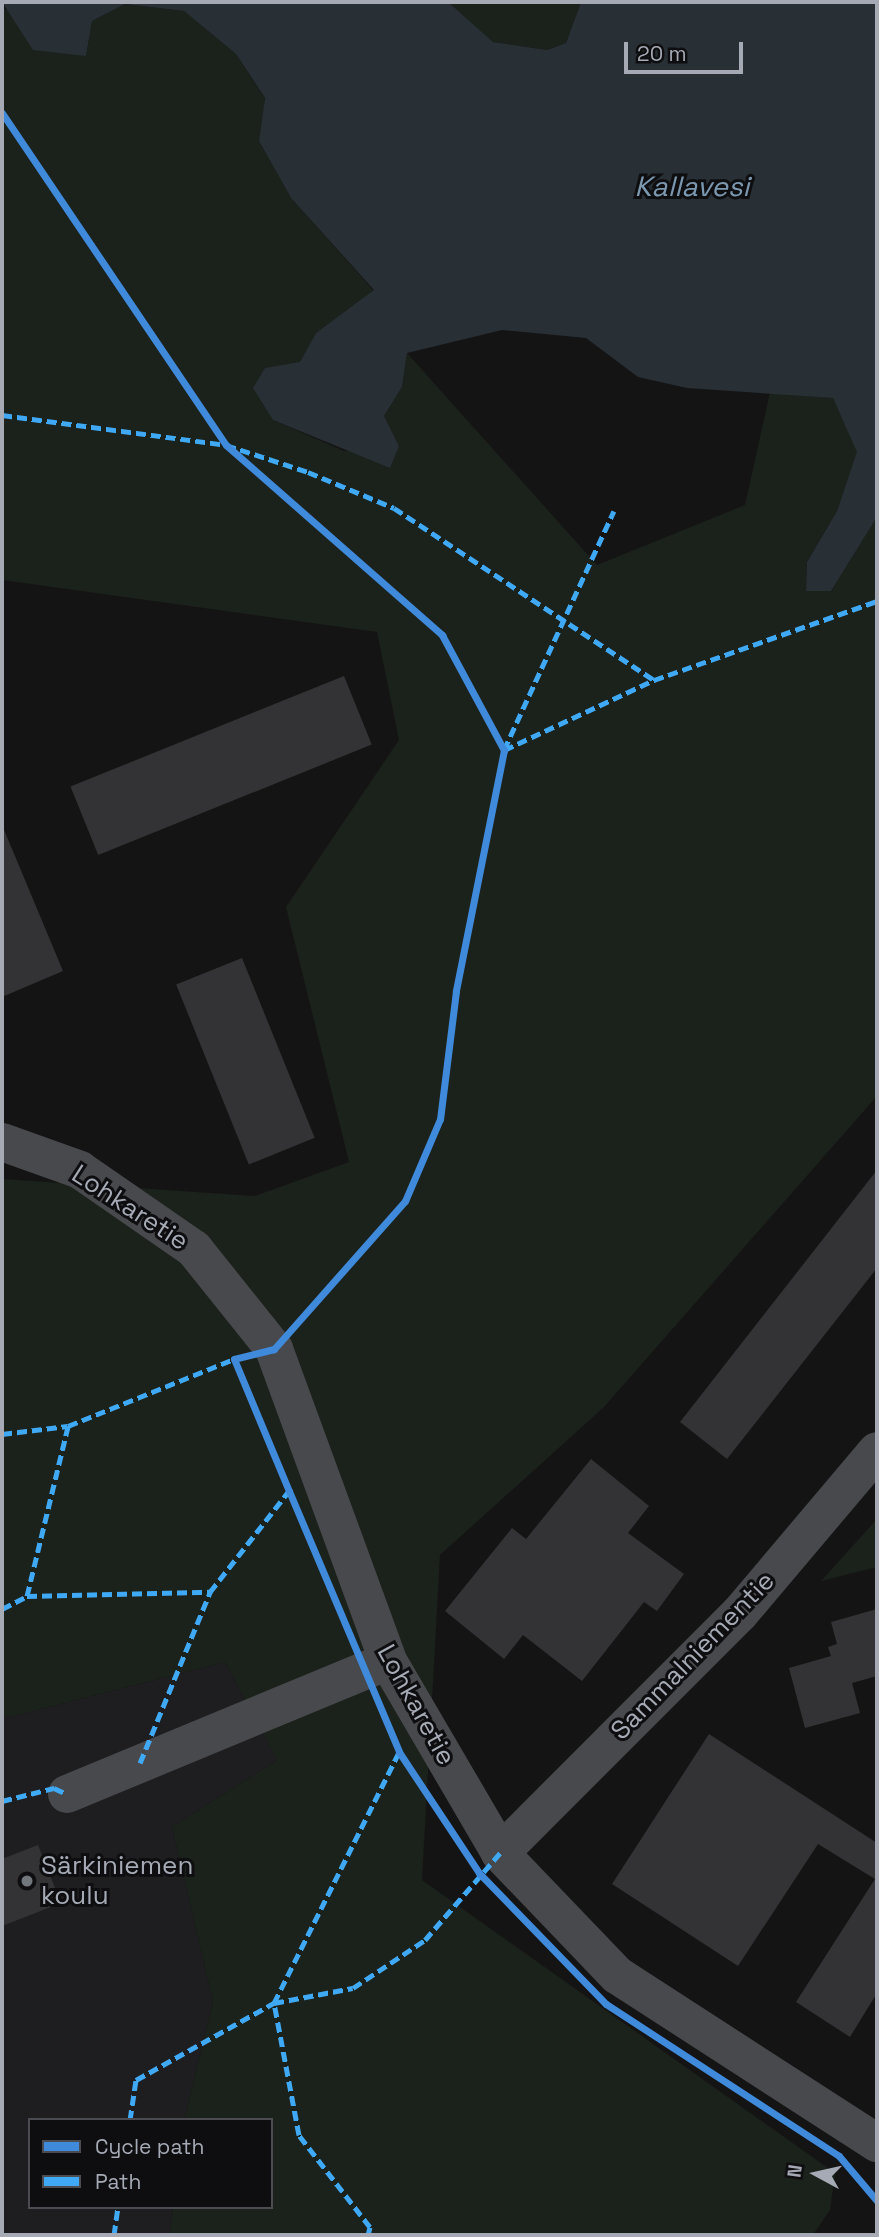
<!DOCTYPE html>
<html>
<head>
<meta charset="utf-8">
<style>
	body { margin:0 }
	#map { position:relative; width:879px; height:2237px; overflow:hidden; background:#141414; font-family:"Space Grotesk",sans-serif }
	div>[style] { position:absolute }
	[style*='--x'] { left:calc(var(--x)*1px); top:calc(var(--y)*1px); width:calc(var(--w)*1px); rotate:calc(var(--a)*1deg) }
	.built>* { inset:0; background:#1e1e20 }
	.green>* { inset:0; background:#1b211b }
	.water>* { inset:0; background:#282f35 }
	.building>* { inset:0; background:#333335; transform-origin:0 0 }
	.minor>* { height:38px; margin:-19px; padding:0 19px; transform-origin:19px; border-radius:19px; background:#48494d }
	.quiet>* { height:5px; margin-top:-2.5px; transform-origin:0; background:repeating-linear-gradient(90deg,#3fa9f5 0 10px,transparent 0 15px) }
	.cycleway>* { height:7px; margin:-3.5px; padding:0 3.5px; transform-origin:3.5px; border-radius:3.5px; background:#408adc }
	.dots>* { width:19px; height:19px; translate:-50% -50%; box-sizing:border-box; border:4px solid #0e0e10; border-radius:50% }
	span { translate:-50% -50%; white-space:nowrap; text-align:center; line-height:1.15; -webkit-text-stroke:6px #0e0e10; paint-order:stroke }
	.street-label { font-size:26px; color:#a5aab5 }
	.poi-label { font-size:26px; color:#a5aab5 }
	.left { translate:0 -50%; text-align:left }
	.water-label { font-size:28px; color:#7c98b0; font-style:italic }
	.frame { position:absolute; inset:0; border:4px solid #a5aab5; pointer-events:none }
	.legend { position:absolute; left:28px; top:2118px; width:245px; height:91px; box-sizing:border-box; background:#0e0e10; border:2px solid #4a4c52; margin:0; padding:9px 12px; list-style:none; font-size:21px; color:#a5aab5 }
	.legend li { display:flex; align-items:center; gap:14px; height:35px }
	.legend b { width:35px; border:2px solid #4a4c52 }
	.north { position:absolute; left:781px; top:2139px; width:70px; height:70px; -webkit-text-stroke:5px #0e0e10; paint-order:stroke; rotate:278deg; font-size:19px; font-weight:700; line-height:28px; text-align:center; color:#a5aab5 }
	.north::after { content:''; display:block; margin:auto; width:24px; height:32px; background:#a5aab5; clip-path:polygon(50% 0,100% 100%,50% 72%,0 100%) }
	.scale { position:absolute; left:624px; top:42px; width:119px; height:32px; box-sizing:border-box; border:4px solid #a5aab5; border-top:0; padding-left:9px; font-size:21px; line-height:24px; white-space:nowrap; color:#a5aab5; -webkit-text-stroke:5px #0e0e10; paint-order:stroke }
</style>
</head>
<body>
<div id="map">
	<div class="built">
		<i style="clip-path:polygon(225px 1662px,277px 1760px,172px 1827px,213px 2002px,184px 2120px,30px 2120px,30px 2207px,173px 2207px,170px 2235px,2px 2235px,2px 1719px)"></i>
	</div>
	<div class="green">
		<i style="clip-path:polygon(581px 2px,566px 43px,547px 50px,493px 42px,448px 4px)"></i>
		<i style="clip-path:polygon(125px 4px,184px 11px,236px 54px,265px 99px,259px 141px,291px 198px,374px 291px,316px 333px,273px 420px,344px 451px,399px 446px,384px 416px,402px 387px,407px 353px,597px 565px,745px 505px,770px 392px,833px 398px,858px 452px,837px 511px,807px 562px,806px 591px,831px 591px,877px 517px,877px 1096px,604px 1407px,440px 1555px,422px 1880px,835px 2173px,830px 2210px,813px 2235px,170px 2235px,173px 2207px,271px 2207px,271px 2120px,184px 2120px,213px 2002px,172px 1827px,277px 1760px,225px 1662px,2px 1719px,2px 1179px,255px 1196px,349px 1162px,286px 907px,399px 740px,377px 632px,2px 580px,2px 7px,86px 56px,92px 21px)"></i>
		<i style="clip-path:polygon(877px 1519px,877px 1567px,821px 1581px)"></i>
	</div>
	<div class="water">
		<i style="clip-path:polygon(2px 2px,448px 2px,493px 42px,547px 50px,566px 43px,581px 2px,877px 2px,877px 517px,831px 591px,806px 591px,807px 562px,837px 511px,857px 452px,833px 398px,687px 388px,638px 377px,586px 338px,502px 330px,407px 353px,402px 387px,384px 416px,399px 446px,390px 468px,273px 420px,253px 388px,265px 368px,300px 362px,316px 333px,374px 290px,291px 198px,259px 141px,265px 98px,236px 54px,184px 11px,125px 4px,92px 21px,86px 56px,33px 50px)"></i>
	</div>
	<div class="building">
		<i style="left:344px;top:676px;width:74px;height:295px;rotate:68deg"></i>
		<i style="clip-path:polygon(2px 825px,63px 971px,2px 997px)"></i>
		<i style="left:242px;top:958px;width:194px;height:71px;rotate:68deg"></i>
		<i style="clip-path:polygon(877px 1170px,877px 1268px,727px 1459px,680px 1422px)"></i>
		<i style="clip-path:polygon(591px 1459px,649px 1506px,628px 1533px,684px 1574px,657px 1611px,644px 1602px,582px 1681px,523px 1635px,504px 1659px,445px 1611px,512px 1528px,526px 1539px)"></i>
		<i style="clip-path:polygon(877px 1609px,877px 1676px,852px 1683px,860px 1713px,805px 1728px,789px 1668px,831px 1656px,828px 1647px,837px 1644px,831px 1622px)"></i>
		<i style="clip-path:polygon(709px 1734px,877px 1843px,877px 1993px,850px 2037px,796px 2002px,875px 1879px,818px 1844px,738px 1966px,612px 1884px)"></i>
		<i style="clip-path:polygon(38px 1845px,61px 1903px,2px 1926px,2px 1859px)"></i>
	</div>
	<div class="minor">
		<i style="--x:2;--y:1142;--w:83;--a:19.7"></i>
		<i style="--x:80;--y:1170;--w:139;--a:34.7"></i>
		<i style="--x:194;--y:1249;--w:128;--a:51.3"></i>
		<i style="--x:274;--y:1349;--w:332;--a:69.9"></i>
		<i style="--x:388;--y:1661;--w:222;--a:59.7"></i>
		<i style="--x:500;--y:1853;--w:169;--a:46.2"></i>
		<i style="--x:617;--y:1975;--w:310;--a:32.9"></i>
		<i style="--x:67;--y:1794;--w:347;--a:-22.5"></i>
		<i style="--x:500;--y:1853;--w:339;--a:-45"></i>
		<i style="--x:740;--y:1613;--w:212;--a:-49.8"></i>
	</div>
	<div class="quiet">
		<i style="--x:2;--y:415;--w:226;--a:7.6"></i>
		<i style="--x:226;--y:445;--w:86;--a:18.2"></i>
		<i style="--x:308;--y:472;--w:93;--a:22.7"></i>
		<i style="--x:394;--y:508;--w:312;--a:33.5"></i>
		<i style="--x:654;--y:680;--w:237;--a:-19.5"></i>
		<i style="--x:504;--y:750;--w:263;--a:-65.3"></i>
		<i style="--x:504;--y:750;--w:166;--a:-25"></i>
		<i style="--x:2;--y:1434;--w:66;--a:-6.9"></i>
		<i style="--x:68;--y:1426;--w:179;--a:-22"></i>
		<i style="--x:27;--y:1596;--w:175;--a:-76.4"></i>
		<i style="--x:2;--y:1609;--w:28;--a:-27"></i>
		<i style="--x:27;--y:1596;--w:183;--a:-1.3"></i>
		<i style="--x:140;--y:1763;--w:185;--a:-67.7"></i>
		<i style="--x:210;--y:1592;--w:128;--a:-52"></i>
		<i style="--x:2;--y:1801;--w:54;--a:-14"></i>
		<i style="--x:54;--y:1788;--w:14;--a:25"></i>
		<i style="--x:130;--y:2120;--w:40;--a:-81.5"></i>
		<i style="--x:136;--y:2080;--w:158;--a:-29.2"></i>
		<i style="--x:274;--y:2003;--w:280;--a:-63.5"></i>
		<i style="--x:114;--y:2235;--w:28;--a:-82"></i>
		<i style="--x:368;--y:2235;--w:8;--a:-76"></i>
		<i style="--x:370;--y:2227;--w:116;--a:-127.7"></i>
		<i style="--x:299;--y:2135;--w:134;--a:-100.7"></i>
		<i style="--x:274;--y:2003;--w:80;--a:-10.8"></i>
		<i style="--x:353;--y:1988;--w:87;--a:-33.7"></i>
		<i style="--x:425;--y:1940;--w:115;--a:-49.2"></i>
	</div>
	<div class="cycleway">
		<i style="--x:2;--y:113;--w:400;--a:56"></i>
		<i style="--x:226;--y:445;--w:288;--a:41.3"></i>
		<i style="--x:442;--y:635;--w:131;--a:61.7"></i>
		<i style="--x:504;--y:750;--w:246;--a:101.3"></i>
		<i style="--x:456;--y:991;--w:129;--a:97.1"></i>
		<i style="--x:440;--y:1119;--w:89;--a:113.1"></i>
		<i style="--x:405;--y:1201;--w:198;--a:131.5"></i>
		<i style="--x:274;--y:1349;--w:41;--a:166"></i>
		<i style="--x:234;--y:1359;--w:143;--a:67.4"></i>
		<i style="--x:289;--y:1491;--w:283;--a:67.1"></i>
		<i style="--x:399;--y:1752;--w:145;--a:56.5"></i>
		<i style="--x:479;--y:1873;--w:182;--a:45.9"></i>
		<i style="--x:606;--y:2004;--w:278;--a:33.1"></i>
		<i style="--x:839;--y:2156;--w:59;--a:49.8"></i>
	</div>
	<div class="dots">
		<i style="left:27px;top:1881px;background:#72767d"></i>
	</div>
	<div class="street-label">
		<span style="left:130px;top:1208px;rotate:33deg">Lohkaretie</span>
		<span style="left:693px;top:1656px;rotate:-46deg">Sammalniementie</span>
		<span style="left:416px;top:1705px;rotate:61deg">Lohkaretie</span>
	</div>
	<div class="poi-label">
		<span class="left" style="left:41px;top:1881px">Särkiniemen<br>koulu</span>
	</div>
	<div class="water-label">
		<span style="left:692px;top:186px">Kallavesi</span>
	</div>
	<div class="frame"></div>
	<ul class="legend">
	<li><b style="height:9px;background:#408adc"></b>Cycle path</li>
	<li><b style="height:9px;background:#3fa9f5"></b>Path</li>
	</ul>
	<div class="north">N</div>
	<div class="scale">20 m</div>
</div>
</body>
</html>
